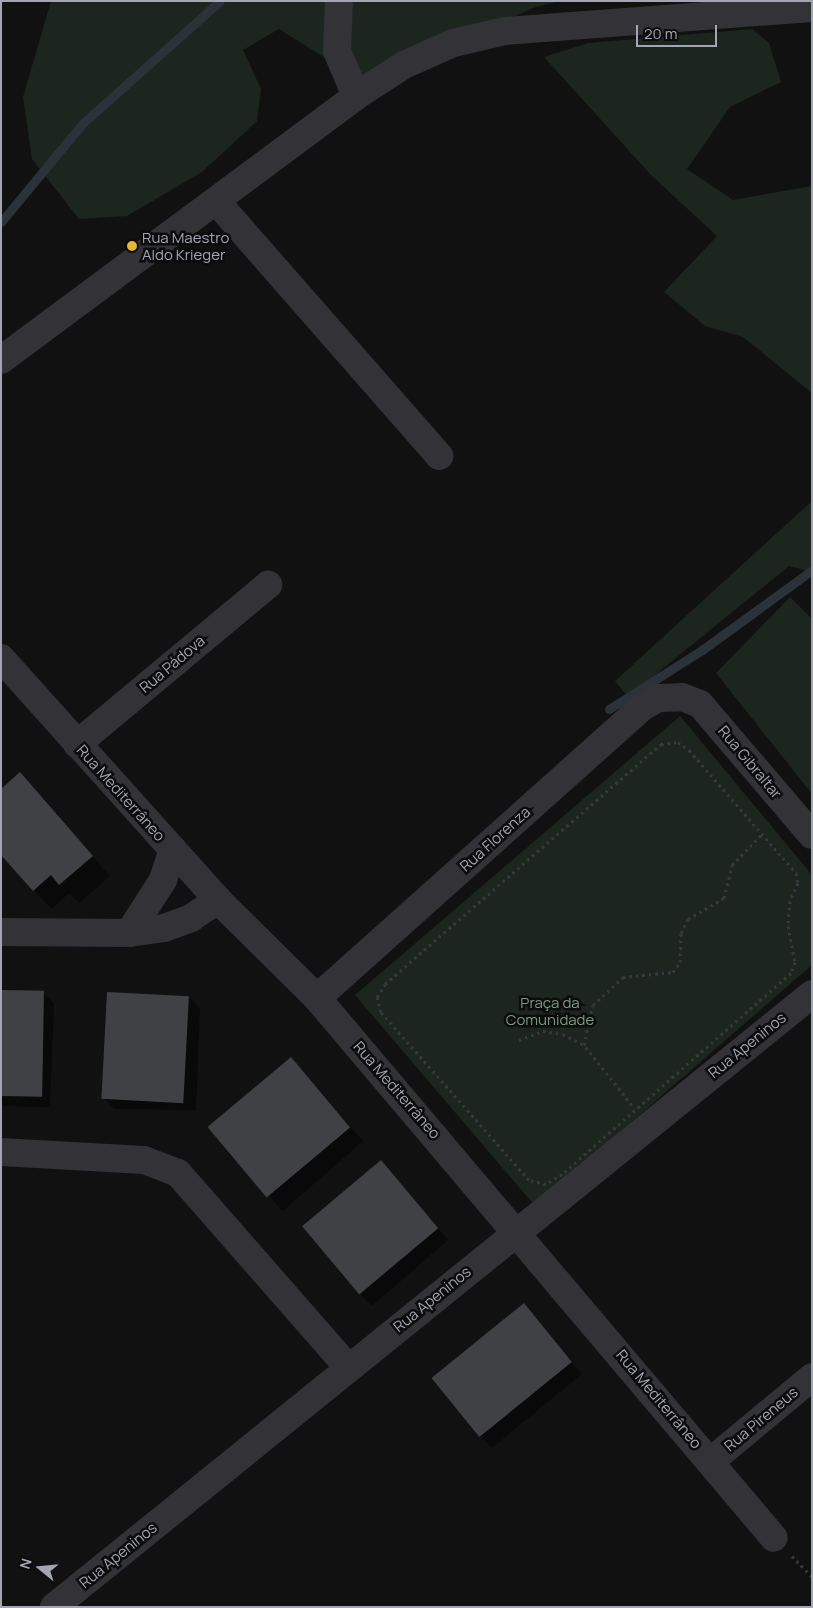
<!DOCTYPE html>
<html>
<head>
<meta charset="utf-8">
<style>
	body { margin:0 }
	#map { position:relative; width:813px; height:1608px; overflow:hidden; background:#111112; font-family:Manrope,sans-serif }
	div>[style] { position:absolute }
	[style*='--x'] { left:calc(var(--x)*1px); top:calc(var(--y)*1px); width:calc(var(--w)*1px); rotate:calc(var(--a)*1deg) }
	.green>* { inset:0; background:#1d251f }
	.shadow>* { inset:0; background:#0007; transform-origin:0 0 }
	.stream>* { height:9px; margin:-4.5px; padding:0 4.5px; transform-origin:4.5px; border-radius:4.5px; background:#2b323a }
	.building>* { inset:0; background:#404145; transform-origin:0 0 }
	.path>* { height:3px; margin-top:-1.5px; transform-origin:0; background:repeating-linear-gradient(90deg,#38393e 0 2.5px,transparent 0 6.5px) }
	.minor>* { height:28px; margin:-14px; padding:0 14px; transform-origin:14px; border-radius:14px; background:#323237 }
	.dots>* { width:14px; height:14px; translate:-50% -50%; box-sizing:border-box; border:2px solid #0c0c0d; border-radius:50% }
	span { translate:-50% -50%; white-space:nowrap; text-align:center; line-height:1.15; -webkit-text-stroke:5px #0c0c0d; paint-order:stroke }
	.poi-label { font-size:15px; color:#a3a6b2 }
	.left { translate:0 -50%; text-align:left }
	.street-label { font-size:15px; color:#a3a6b2 }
	.park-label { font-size:15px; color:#7b9c7f }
	.frame { position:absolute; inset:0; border:2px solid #a3a6b2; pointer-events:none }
	.north { position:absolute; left:15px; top:1543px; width:50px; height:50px; -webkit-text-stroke:4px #0c0c0d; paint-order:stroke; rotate:287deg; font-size:14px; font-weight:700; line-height:20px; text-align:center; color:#a3a6b2 }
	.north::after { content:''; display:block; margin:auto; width:18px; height:22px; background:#a3a6b2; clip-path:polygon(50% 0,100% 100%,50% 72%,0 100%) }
	.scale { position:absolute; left:636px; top:25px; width:81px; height:22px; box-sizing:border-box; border:2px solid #a3a6b2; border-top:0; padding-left:6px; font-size:15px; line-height:18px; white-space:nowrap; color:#a3a6b2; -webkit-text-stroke:4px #0c0c0d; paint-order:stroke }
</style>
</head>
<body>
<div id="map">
	<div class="green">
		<i style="clip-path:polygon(51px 1px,559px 1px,533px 8px,373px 79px,346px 71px,279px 29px,243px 50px,261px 89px,257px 121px,202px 172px,127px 216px,79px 219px,32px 159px,23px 97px)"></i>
		<i style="clip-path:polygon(752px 29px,769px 43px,781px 82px,730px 107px,687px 169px,733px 200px,812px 186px,812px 393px,743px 337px,705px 326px,664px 292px,717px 236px,651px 175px,544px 57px,588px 43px)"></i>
		<i style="clip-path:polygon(812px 501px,812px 572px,789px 566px,628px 697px,615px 681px)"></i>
		<i style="clip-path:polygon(790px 597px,812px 619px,812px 794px,716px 673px)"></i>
		<i style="clip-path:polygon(680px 716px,812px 875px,812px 965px,535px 1206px,355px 995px)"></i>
	</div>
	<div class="shadow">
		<i style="clip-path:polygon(20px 774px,110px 876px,79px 903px,69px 893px,52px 909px,34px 890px)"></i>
		<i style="clip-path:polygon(1px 991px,43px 993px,54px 1003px,50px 1107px,1px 1106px)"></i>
		<i style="clip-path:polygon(189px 997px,200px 1008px,196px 1110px,114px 1109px,103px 1098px)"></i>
		<i style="left:291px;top:1058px;width:110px;height:107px;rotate:49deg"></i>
		<i style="clip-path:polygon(381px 1162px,448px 1240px,372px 1306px,361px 1295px)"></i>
		<i style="clip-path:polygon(524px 1305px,582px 1374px,492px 1448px,481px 1437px)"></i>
	</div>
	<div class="stream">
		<i style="--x:1;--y:222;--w:129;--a:-50.4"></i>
		<i style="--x:83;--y:123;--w:183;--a:-41.7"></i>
		<i style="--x:609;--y:709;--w:110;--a:-32.4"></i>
		<i style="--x:702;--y:650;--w:136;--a:-36"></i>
	</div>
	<div class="building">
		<i style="clip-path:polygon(20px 772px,93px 856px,59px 885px,51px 875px,33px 891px,1px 855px,1px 789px)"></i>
		<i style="left:1px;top:990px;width:43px;height:106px;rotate:1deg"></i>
		<i style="left:107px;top:992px;width:82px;height:107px;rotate:3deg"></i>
		<i style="left:291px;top:1057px;width:92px;height:109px;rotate:50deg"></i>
		<i style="left:381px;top:1160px;width:89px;height:103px;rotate:50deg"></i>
		<i style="left:524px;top:1303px;width:76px;height:119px;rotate:51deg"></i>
	</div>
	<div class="path">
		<i style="--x:678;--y:742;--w:14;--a:36"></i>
		<i style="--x:689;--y:750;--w:163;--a:49"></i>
		<i style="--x:796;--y:873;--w:10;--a:79"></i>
		<i style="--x:798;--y:883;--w:20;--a:114"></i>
		<i style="--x:790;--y:901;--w:25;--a:95"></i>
		<i style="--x:788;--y:926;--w:37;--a:79"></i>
		<i style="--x:795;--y:962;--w:12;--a:110"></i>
		<i style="--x:791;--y:973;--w:305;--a:138.7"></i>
		<i style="--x:562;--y:1174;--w:19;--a:148"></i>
		<i style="--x:546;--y:1184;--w:17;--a:-167"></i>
		<i style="--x:529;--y:1180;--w:224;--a:-131.4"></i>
		<i style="--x:381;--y:1012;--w:16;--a:-105"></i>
		<i style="--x:377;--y:997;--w:15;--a:-58"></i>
		<i style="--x:385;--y:984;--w:366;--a:-41"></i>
		<i style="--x:661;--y:744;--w:17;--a:-7"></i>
		<i style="--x:519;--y:1040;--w:26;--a:-21"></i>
		<i style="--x:543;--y:1031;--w:20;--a:9"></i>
		<i style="--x:563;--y:1034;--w:24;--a:28"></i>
		<i style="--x:632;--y:1105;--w:77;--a:-128.7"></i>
		<i style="--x:584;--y:1045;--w:41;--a:-77.3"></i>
		<i style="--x:593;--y:1005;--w:41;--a:-43"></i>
		<i style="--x:623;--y:977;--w:50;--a:-5.7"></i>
		<i style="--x:673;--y:972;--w:12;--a:-55"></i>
		<i style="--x:680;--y:962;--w:29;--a:-88"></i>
		<i style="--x:681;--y:933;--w:16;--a:-63"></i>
		<i style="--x:688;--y:919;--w:42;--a:-30.3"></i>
		<i style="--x:724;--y:898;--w:34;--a:-76"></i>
		<i style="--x:732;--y:865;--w:43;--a:-45.9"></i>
		<i style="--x:792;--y:1556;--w:29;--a:46"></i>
	</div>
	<div class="minor">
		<i style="--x:339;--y:1;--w:50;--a:92.3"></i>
		<i style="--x:337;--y:51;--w:49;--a:67.1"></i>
		<i style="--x:216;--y:201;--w:339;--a:48.8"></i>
		<i style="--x:1;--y:360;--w:442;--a:-36.6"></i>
		<i style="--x:356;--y:96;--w:57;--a:-32.9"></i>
		<i style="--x:404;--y:65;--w:54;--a:-24.2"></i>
		<i style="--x:453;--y:43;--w:53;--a:-13"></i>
		<i style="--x:505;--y:31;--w:308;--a:-4.3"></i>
		<i style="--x:1;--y:658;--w:325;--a:48.1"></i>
		<i style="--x:218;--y:900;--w:139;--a:44.7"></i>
		<i style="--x:317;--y:998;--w:707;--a:49.76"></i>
		<i style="--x:77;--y:744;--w:249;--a:-39.8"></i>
		<i style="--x:1;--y:932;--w:128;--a:0.4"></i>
		<i style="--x:129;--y:933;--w:35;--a:-8"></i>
		<i style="--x:164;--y:928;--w:29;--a:-20"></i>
		<i style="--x:191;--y:918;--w:32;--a:-34"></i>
		<i style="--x:129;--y:933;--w:63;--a:-57.3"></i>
		<i style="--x:163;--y:880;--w:32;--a:-72"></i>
		<i style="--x:317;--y:998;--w:436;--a:-41.8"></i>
		<i style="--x:642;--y:707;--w:18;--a:-29"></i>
		<i style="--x:658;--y:698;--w:24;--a:-2"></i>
		<i style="--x:682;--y:697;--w:19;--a:21"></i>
		<i style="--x:700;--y:704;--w:172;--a:49.5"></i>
		<i style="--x:1;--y:1152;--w:143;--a:3.2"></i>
		<i style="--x:144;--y:1160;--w:36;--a:21"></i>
		<i style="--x:178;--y:1173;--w:258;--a:48.8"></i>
		<i style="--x:711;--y:1461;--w:131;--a:-39.7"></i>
		<i style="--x:54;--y:1607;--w:975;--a:-38.96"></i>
	</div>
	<div class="dots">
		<i style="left:132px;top:246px;background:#e7b734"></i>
	</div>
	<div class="poi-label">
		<span class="left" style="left:142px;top:246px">Rua Maestro<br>Aldo Krieger</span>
	</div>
	<div class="street-label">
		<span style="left:172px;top:664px;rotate:-40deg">Rua Pádova</span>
		<span style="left:750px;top:762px;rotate:50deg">Rua Gibraltar</span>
		<span style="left:121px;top:793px;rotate:48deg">Rua Mediterrâneo</span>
		<span style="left:495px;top:839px;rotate:-42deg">Rua Florenza</span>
		<span style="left:747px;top:1045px;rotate:-39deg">Rua Apeninos</span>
		<span style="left:397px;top:1090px;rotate:49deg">Rua Mediterrâneo</span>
		<span style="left:432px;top:1299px;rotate:-39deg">Rua Apeninos</span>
		<span style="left:659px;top:1399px;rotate:50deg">Rua Mediterrâneo</span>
		<span style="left:761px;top:1419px;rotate:-40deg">Rua Pireneus</span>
		<span style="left:118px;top:1555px;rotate:-39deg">Rua Apeninos</span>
	</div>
	<div class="park-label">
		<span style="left:550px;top:1011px">Praça da<br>Comunidade</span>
	</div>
	<div class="frame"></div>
	<div class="north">N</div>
	<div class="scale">20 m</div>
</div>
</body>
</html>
